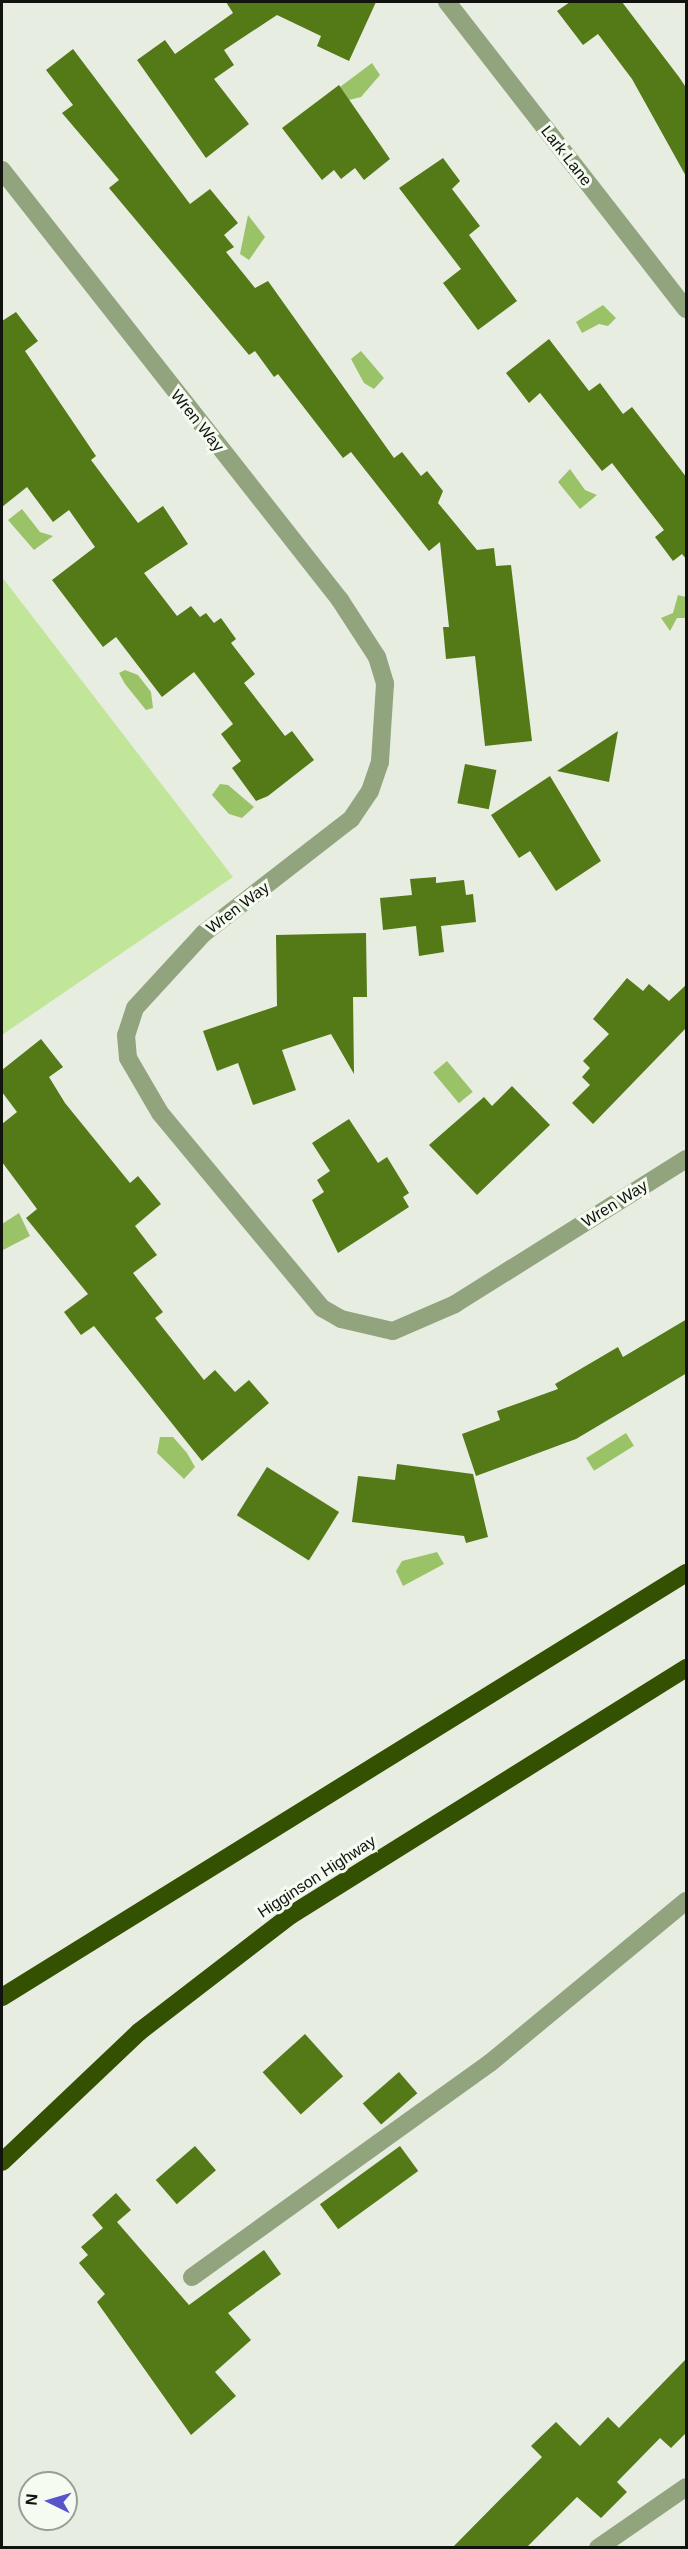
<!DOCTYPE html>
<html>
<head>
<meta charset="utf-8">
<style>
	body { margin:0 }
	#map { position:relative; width:688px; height:2549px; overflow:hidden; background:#e8ede2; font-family:Helvetica,sans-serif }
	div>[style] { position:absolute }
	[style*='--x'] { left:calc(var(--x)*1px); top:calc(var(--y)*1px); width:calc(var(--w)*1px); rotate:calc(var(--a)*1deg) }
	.green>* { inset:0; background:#c2e699 }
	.water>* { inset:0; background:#9ac367; transform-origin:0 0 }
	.building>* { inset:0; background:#547917; transform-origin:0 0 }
	.minor>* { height:18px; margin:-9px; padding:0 9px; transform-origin:9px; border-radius:9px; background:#91a47e }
	.highway>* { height:18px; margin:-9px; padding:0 9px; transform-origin:9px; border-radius:9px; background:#345001 }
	span { translate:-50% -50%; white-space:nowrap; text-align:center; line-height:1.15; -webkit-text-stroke:6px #f5fbf0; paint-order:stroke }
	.street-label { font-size:16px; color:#11130f }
	.frame { position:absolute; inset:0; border:3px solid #11130f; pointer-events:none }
	.north { position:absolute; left:18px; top:2471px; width:60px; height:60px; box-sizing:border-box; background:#f5fbf0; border:2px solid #9a9e96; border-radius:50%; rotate:275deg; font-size:16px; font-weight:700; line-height:24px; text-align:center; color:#11130f }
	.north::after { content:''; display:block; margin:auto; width:21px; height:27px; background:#5755cc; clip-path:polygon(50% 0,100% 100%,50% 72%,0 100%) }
</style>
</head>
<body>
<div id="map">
	<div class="green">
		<i style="clip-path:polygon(2px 577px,233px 877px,2px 1035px)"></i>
	</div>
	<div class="water">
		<i style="clip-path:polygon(372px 63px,380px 75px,361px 97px,349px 100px,340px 87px)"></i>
		<i style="clip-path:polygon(248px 215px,265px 237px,249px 260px,240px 254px)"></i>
		<i style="clip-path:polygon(603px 305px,616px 318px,608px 326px,599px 324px,582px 333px,576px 322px)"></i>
		<i style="clip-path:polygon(361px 351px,384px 378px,374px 389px,364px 383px,351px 359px)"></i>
		<i style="clip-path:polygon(570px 469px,585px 490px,597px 495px,580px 509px,558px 482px)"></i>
		<i style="clip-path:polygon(22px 509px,40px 532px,53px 536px,34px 550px,8px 520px)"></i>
		<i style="clip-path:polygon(678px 595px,686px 597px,686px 618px,677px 618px,670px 631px,661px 618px,673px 613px)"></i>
		<i style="clip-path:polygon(125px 670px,138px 675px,151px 692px,153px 708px,146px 710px,125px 684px,119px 673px)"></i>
		<i style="clip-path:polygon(220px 784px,228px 785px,254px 807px,242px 818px,229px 814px,212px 795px)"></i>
		<i style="left:447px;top:1061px;width:40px;height:18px;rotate:50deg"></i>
		<i style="clip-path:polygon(19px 1213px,30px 1236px,3px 1250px,2px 1224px)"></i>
		<i style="left:626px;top:1433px;width:15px;height:47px;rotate:58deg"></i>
		<i style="clip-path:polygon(160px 1437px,173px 1437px,187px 1453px,195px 1467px,184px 1479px,157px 1453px)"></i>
		<i style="clip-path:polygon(437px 1552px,444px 1564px,403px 1586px,396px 1571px,402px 1561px)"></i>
	</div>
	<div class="building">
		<i style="clip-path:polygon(226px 2px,376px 2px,349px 61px,317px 46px,321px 36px,277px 15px,224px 50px,234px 65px,214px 79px,249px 124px,206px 158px,137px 60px,165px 40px,175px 54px,233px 13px)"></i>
		<i style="clip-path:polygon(570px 2px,622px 2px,679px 77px,687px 89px,687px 178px,632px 79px,598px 34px,583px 45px,557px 11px)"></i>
		<i style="clip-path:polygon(73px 49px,190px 204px,210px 189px,238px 223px,224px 235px,234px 247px,226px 252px,255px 288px,268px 281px,394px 458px,402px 452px,421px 476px,427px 471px,443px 491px,438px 503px,477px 550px,494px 548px,496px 566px,511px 565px,532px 741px,485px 746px,475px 656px,446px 659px,443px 627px,449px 627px,440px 542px,429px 551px,351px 452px,343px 458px,278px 374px,274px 377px,255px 351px,249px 355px,109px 188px,119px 180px,62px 113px,73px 105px,46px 70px)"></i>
		<i style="clip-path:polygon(339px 85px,390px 159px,364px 180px,355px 168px,341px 179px,334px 170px,322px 180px,282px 128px)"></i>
		<i style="clip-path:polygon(443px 158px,460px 181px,452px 189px,480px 226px,469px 235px,517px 301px,478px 330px,443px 283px,461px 269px,399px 188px)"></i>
		<i style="clip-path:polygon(16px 312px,38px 341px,25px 351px,96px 456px,91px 460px,138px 523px,163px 506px,188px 544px,144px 573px,177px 616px,191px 606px,200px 617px,206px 613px,214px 623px,221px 618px,236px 639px,231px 643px,255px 674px,244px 683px,285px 736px,292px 731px,314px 760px,268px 796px,256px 801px,232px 768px,241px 761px,221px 734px,233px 724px,194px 672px,162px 697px,116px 637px,103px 647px,52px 580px,95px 547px,69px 510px,53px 522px,27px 487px,2px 507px,2px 321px)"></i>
		<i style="clip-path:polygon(549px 339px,589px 391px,600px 383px,623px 414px,632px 407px,687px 478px,687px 560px,682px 554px,673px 561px,655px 537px,664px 530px,612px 463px,602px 471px,540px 393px,529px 403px,506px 373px)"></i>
		<i style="clip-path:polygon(618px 731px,609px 782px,557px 771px)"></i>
		<i style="left:465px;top:764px;width:32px;height:40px;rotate:11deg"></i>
		<i style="clip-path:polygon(550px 776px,601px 861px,556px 891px,530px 851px,519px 858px,491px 815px)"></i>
		<i style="clip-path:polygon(436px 877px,436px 883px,464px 880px,466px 895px,473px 894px,476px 922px,441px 926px,444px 952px,419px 956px,416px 926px,383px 930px,380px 898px,412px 895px,410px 879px)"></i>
		<i style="clip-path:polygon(366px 933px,367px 997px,353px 997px,354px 1074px,331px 1034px,282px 1050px,296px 1090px,253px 1105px,238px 1063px,217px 1071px,203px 1031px,277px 1006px,276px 935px)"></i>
		<i style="clip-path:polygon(627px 978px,643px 991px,649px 984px,669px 1001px,687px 984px,687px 1027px,593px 1124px,572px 1103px,590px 1085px,582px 1077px,590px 1068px,583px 1061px,609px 1034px,593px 1019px)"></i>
		<i style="clip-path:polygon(41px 1039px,63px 1067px,49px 1077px,65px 1103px,130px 1183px,138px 1176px,161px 1204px,135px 1226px,157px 1255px,133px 1273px,163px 1312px,155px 1318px,204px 1380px,215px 1370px,235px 1392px,249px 1380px,269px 1403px,202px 1461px,94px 1326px,81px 1335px,64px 1312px,88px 1294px,26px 1218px,37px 1209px,2px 1162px,2px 1124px,17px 1112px,2px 1092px,2px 1070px)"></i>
		<i style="clip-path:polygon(512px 1086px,550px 1125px,477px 1195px,429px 1145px,484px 1097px,492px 1106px)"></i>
		<i style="clip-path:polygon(349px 1119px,378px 1163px,387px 1157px,409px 1193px,403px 1197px,409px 1207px,338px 1253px,312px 1200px,324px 1192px,317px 1180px,330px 1171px,312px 1143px)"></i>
		<i style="clip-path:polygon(687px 1319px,687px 1373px,576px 1439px,476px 1476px,462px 1434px,500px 1420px,497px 1411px,558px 1389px,555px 1384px,618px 1347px,623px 1357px)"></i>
		<i style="clip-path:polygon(397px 1464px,473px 1474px,488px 1537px,466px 1543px,464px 1536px,352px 1522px,358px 1476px,395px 1480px)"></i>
		<i style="left:267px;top:1467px;width:85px;height:57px;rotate:32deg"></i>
		<i style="left:305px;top:2034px;width:57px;height:57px;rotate:48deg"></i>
		<i style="left:399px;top:2072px;width:28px;height:48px;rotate:49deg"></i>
		<i style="left:195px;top:2146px;width:32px;height:52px;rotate:49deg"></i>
		<i style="left:400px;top:2146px;width:31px;height:99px;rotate:54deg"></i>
		<i style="clip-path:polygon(116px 2193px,131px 2210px,117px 2222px,189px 2305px,264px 2250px,281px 2274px,228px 2313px,251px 2340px,215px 2372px,236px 2396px,191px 2435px,97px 2302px,105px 2294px,79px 2263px,88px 2255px,81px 2247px,103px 2228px,92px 2215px)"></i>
		<i style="clip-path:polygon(687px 2358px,687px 2432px,671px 2448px,660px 2438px,617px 2482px,627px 2492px,601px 2518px,577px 2497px,527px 2547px,453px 2547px,542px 2457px,531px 2446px,556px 2422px,580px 2446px,608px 2417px,619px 2428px)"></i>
	</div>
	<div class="minor">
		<i style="--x:447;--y:2;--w:389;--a:52.1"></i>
		<i style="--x:2;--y:170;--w:547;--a:51.83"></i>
		<i style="--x:340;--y:600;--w:68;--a:57"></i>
		<i style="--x:377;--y:657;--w:28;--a:73"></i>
		<i style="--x:385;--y:684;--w:78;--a:93.7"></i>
		<i style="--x:380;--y:762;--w:31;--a:109"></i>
		<i style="--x:370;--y:791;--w:34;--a:124"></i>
		<i style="--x:351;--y:819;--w:187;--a:142.2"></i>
		<i style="--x:203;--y:934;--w:100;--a:132.6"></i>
		<i style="--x:135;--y:1008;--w:28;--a:108"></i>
		<i style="--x:126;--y:1035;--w:23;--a:85"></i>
		<i style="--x:128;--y:1058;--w:64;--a:59.8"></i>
		<i style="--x:160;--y:1113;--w:254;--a:50.3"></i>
		<i style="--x:322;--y:1308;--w:22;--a:30"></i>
		<i style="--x:341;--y:1319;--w:53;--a:13"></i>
		<i style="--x:393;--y:1331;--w:68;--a:-23.5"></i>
		<i style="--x:455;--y:1304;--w:273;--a:-32.1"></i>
		<i style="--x:192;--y:2277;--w:367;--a:-35.7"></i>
		<i style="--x:490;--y:2063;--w:254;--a:-39.6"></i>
		<i style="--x:598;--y:2548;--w:107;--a:-34.7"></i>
	</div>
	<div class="highway">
		<i style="--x:2;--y:1997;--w:805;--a:-31.79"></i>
		<i style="--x:2;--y:2162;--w:189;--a:-43.5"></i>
		<i style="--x:139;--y:2032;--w:192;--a:-37.6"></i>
		<i style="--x:291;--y:1915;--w:466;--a:-32"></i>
	</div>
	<div class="street-label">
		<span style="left:566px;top:156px;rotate:52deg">Lark Lane</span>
		<span style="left:197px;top:421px;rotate:51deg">Wren Way</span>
		<span style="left:238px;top:908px;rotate:-37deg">Wren Way</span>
		<span style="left:615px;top:1204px;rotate:-32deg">Wren Way</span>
		<span style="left:317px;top:1877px;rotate:-33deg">Higginson Highway</span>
	</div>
	<div class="frame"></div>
	<div class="north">N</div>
</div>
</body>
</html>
